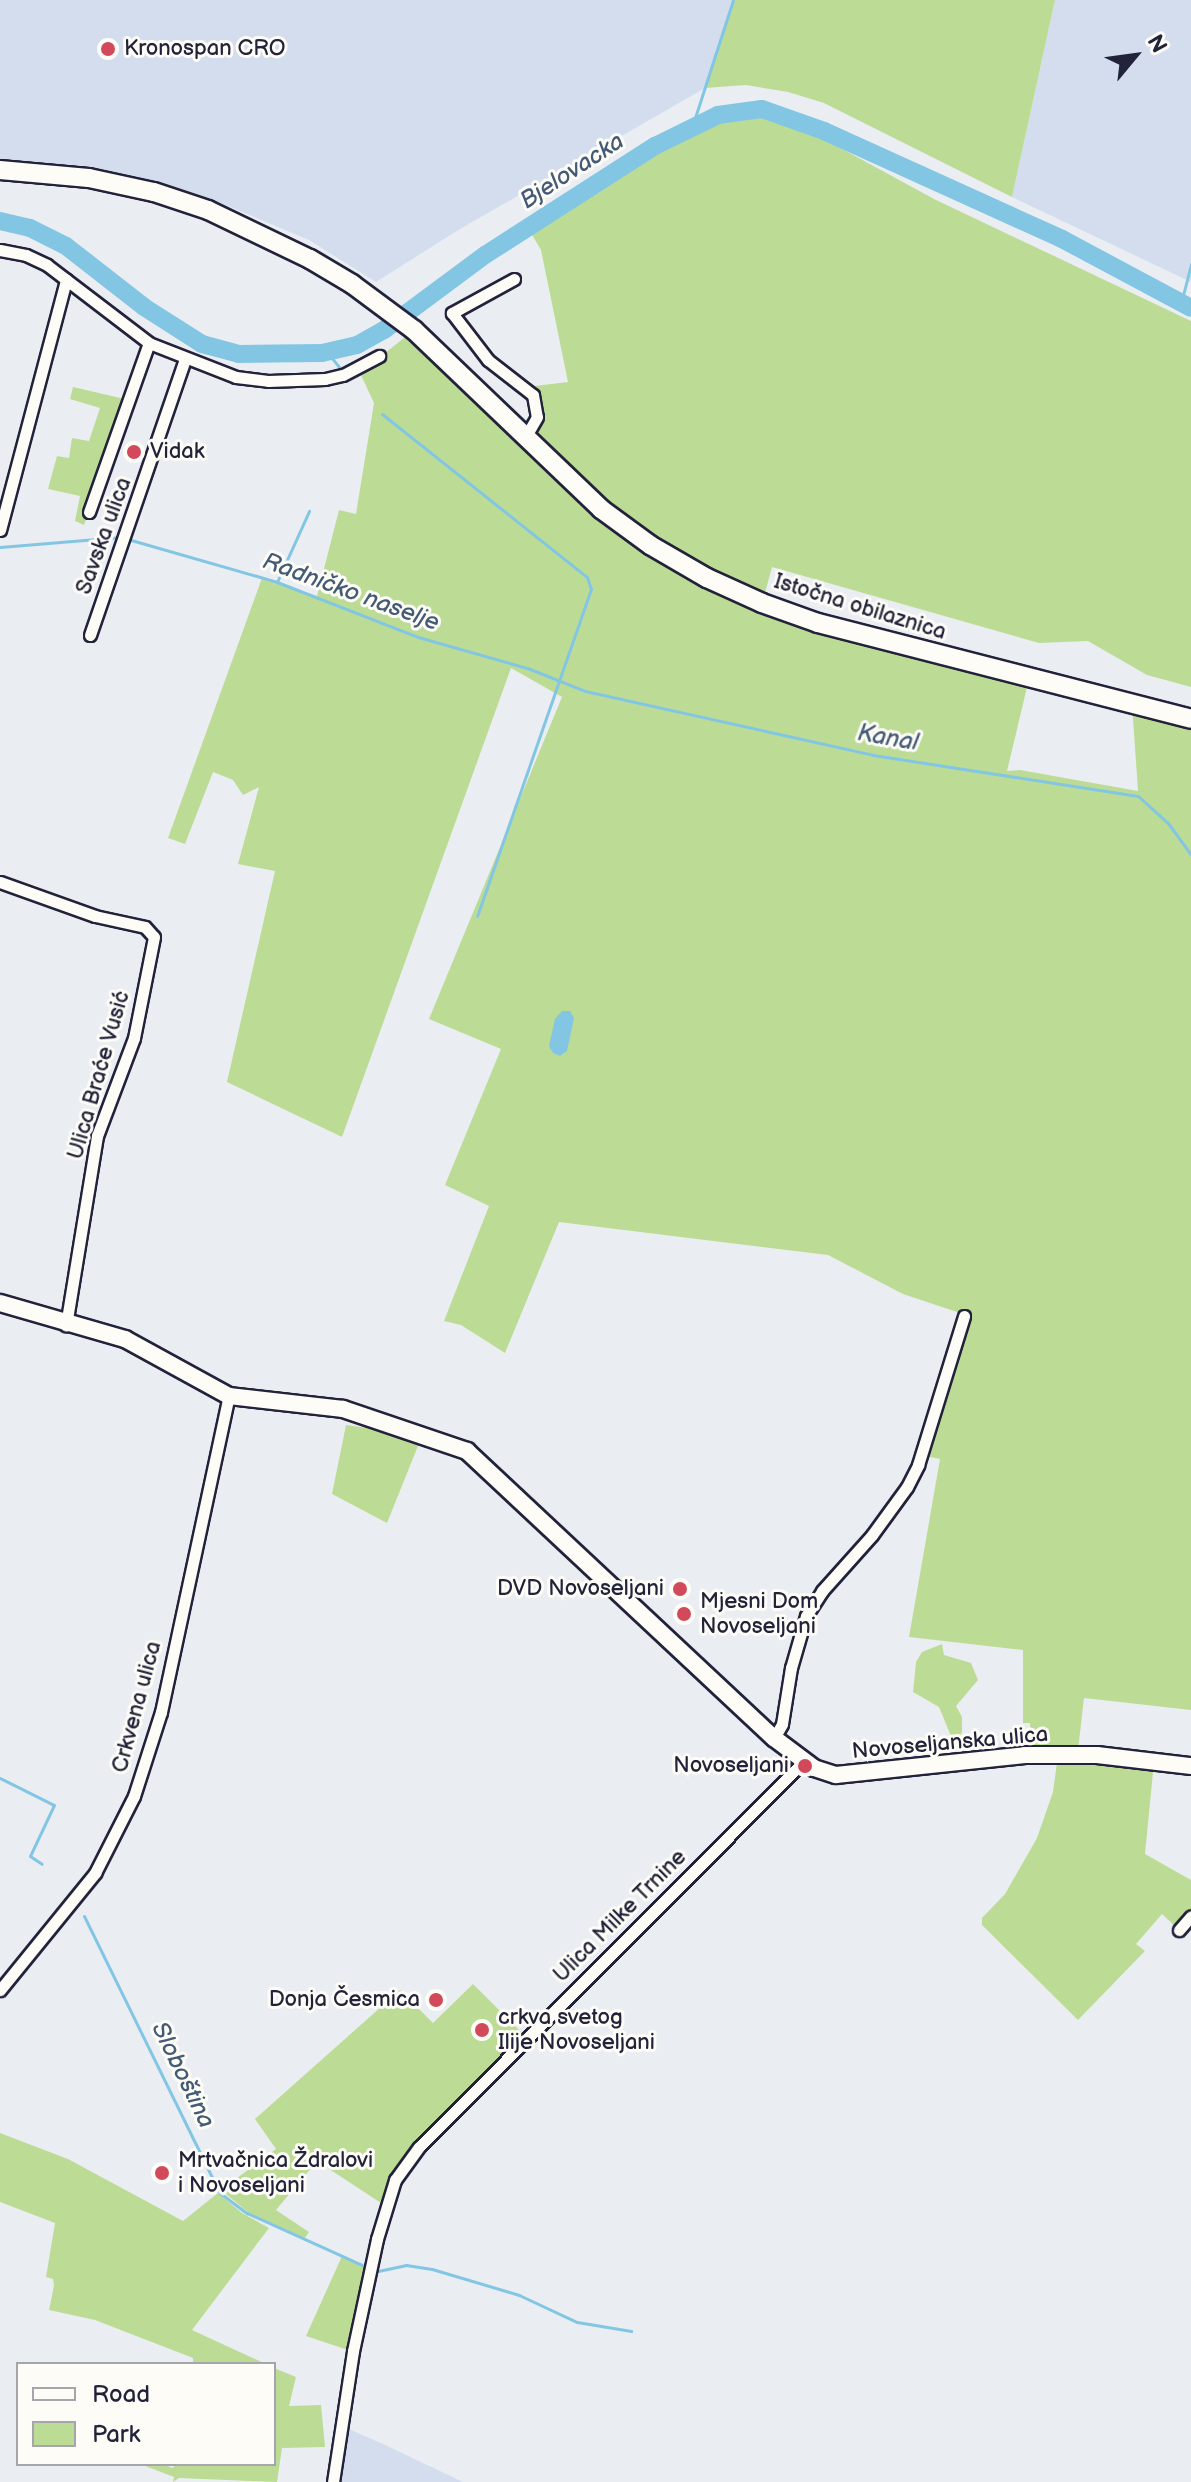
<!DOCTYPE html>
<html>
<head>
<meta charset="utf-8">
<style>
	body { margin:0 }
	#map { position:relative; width:1191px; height:2482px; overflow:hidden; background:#eaeef3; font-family:"Balsamiq Sans",sans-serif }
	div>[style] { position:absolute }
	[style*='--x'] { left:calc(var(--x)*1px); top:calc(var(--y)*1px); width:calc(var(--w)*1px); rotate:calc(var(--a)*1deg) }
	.built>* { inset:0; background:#d3ddee }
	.green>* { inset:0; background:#bcdc95 }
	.water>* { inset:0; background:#83c6e4 }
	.stream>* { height:3px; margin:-1.5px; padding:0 1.5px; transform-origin:1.5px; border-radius:1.5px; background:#83c6e4 }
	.river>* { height:18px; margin:-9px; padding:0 9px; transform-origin:9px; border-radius:9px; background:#83c6e4 }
	.roads { filter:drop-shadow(2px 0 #22223b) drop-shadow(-2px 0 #22223b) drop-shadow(0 2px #22223b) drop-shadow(0 -2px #22223b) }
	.minor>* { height:11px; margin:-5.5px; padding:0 5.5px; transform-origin:5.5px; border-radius:5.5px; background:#fdfcf7 }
	.secondary>* { height:16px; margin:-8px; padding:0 8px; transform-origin:8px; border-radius:8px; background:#fdfcf7 }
	.primary>* { height:18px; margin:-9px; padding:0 9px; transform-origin:9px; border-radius:9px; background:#fdfcf7 }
	.dots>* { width:22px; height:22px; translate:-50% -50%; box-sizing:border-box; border:4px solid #fdfcf7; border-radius:50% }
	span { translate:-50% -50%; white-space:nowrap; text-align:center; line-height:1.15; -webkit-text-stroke:6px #fdfcf7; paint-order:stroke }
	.poi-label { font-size:22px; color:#22223b }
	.left { translate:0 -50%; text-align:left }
	.right { translate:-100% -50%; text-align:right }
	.street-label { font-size:22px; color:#22223b }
	.water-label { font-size:24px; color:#445b76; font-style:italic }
	.legend { position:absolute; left:16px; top:2362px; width:260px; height:104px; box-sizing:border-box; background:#fdfcf7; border:2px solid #a5a5ac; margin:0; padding:10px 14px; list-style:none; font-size:24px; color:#22223b }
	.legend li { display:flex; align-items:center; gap:16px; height:40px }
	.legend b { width:40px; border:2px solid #a5a5ac }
	.north { position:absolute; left:1095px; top:16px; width:80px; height:80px; -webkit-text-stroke:6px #fdfcf7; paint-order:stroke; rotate:61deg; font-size:22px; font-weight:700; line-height:32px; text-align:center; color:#22223b }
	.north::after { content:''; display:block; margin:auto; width:28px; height:36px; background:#22223b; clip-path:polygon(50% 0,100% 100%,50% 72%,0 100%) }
</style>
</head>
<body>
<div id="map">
	<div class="built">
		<i style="clip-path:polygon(0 0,733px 0,705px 88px,460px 229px,376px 282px,309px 240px,221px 203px,0 164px)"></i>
		<i style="clip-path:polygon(1055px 0,1191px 0,1191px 282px,1012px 197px)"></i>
		<i style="clip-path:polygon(342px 2426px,383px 2444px,463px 2482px,334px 2482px)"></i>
	</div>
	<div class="green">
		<i style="clip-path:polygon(733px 0,1055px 0,1012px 197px,824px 103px,788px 92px,746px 85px,705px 88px)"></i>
		<i style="clip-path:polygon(744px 109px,762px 109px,780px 115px,934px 199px,1191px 321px,1191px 687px,1147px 675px,1088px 641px,1039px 643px,772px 567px,763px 600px,1029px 679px,1007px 771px,1020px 770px,1138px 791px,1132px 704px,1191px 719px,1191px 1710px,1084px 1698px,1078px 1750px,1031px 1748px,1030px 1723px,1023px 1723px,1023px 1650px,909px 1637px,940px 1459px,921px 1455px,964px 1316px,960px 1313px,903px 1294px,828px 1255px,559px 1222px,505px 1353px,461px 1325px,444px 1321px,489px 1206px,445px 1185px,501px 1049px,429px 1019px,562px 697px,511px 668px,342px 1137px,227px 1082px,275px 871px,238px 864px,259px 787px,243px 795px,233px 780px,213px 772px,185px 844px,168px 838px,262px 578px,317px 596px,339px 510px,356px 514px,374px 403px,360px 373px,414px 330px,528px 440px,541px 422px,540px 403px,526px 387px,568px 382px,541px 250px,528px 228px,655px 146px,718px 115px)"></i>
		<i style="clip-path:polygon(73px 387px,129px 400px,84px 525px,75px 521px,80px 496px,48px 489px,57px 456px,69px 458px,72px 438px,89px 441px,100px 408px,70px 399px)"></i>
		<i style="clip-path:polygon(346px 1425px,404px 1433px,420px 1441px,387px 1523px,332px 1494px)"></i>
		<i style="clip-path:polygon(942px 1644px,944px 1655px,971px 1663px,978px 1680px,956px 1706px,962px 1717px,962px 1732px,955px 1746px,939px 1707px,913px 1692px,916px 1662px,922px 1652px)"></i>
		<i style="clip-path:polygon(1058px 1755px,1154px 1762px,1145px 1854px,1191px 1880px,1191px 1916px,1179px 1930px,1162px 1914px,1136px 1944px,1145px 1951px,1078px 2020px,982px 1925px,982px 1918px,1005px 1894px,1037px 1838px,1053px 1792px)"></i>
		<i style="clip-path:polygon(473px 1984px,528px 2039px,419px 2147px,387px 2207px,317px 2161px,276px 2210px,309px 2232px,305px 2238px,249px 2213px,221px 2190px,276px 2149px,255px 2119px,400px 1990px,433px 2023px)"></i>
		<i style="clip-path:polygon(0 2133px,68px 2159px,183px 2221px,218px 2193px,242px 2213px,269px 2228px,192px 2330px,266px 2364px,193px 2364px,193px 2358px,95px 2320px,49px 2310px,54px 2286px,53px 2279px,46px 2277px,55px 2223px,0 2202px)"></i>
		<i style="clip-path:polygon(342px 2256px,369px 2268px,351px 2351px,306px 2336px)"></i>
		<i style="clip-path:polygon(274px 2368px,296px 2377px,289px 2406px,321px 2405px,325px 2447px,282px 2448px,277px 2482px,179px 2478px,173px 2482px,174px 2477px,140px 2464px,162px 2464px,173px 2468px,175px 2464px,274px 2464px)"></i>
	</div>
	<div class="water">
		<i style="clip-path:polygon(562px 1011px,570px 1011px,574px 1018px,567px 1051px,560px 1056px,553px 1053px,549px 1046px,555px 1019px)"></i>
	</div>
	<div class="stream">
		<i style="--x:692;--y:127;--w:133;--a:-72.1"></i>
		<i style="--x:1181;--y:303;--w:40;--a:-75.6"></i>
		<i style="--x:327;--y:352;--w:21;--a:51"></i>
		<i style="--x:382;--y:414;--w:262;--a:38.5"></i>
		<i style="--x:587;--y:577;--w:13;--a:72"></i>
		<i style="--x:591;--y:589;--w:346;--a:109.2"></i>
		<i style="--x:131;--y:540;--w:152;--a:16"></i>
		<i style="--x:277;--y:582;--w:151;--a:21.3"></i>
		<i style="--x:418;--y:637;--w:116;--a:15.9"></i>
		<i style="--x:530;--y:669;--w:59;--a:21.8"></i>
		<i style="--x:585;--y:691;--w:295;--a:12.5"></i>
		<i style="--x:873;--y:755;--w:268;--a:8.8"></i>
		<i style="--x:1138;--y:796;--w:40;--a:42"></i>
		<i style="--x:1168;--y:823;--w:39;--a:54"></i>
		<i style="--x:0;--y:547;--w:121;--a:-4.7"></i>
		<i style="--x:277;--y:582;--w:78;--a:-65.7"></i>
		<i style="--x:0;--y:1778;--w:60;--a:26.6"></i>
		<i style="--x:54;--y:1805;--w:56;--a:115.2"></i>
		<i style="--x:30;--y:1856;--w:14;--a:34"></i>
		<i style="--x:84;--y:1916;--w:309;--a:63.9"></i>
		<i style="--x:220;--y:2193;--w:34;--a:37"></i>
		<i style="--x:247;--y:2213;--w:126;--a:24.3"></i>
		<i style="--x:378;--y:2271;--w:29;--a:-12"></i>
		<i style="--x:406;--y:2265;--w:26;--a:9"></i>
		<i style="--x:432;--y:2269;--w:91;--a:16.6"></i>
		<i style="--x:519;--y:2295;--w:64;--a:25"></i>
		<i style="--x:577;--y:2322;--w:55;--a:9.5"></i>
	</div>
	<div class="river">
		<i style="--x:0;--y:221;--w:31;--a:13"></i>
		<i style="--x:30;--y:228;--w:40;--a:26.6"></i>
		<i style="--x:66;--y:246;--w:99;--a:38"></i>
		<i style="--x:144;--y:307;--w:69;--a:32.5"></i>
		<i style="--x:202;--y:344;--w:38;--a:15"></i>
		<i style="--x:239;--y:354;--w:83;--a:-0.7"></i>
		<i style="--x:322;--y:353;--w:36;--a:-13"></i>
		<i style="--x:357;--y:345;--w:31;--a:-29"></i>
		<i style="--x:384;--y:330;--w:126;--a:-36.6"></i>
		<i style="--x:485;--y:255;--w:202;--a:-32.7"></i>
		<i style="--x:655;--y:146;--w:70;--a:-26.2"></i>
		<i style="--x:718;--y:115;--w:44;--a:-7.8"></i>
		<i style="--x:762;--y:109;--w:66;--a:19.5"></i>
		<i style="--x:824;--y:131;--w:261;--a:24.4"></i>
		<i style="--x:1062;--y:239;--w:146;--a:28.1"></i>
	</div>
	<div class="roads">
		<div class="minor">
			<i style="--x:0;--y:250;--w:26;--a:11"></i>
			<i style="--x:26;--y:255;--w:23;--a:25"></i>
			<i style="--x:47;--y:265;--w:128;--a:37.4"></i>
			<i style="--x:149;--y:343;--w:93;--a:21.3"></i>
			<i style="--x:236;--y:377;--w:32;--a:7"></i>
			<i style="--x:268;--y:381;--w:57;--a:-2"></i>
			<i style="--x:325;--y:379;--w:18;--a:-13"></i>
			<i style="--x:343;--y:375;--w:41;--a:-27.8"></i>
			<i style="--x:514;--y:279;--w:71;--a:151.3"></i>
			<i style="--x:452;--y:313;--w:59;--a:52.5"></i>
			<i style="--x:488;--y:360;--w:57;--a:37.9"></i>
			<i style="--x:533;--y:395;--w:22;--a:80"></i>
			<i style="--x:537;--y:417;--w:24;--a:120"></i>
			<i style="--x:89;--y:512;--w:179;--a:-70.5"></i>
			<i style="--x:0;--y:530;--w:259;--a:-75.2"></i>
			<i style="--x:90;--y:635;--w:292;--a:-71"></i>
			<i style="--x:0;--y:882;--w:101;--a:19.7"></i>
			<i style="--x:95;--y:916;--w:51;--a:12.4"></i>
			<i style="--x:145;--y:927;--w:13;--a:48"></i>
			<i style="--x:154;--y:937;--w:103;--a:101.2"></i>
			<i style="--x:134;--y:1038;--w:105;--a:110.7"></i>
			<i style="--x:97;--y:1136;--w:192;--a:99.3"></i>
			<i style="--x:774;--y:1738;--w:16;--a:-60"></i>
			<i style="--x:782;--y:1724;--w:57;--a:-80.9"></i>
			<i style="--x:791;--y:1668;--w:54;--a:-73.9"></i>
			<i style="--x:806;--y:1616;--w:30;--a:-57"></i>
			<i style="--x:822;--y:1591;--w:75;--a:-48.2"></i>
			<i style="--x:872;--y:1535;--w:59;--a:-53.9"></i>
			<i style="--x:907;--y:1487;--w:25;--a:-63"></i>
			<i style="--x:918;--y:1465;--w:156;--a:-72.8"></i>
			<i style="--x:1179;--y:1930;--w:18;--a:-49"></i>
			<i style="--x:0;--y:1990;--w:151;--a:-50.9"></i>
			<i style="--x:95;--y:1873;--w:86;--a:-63.1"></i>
			<i style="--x:134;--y:1796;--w:88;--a:-72.2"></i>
			<i style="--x:161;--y:1712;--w:323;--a:-77.9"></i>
			<i style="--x:333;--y:2482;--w:133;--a:-81.3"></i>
			<i style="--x:353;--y:2351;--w:115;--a:-77.9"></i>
			<i style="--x:377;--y:2239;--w:62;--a:-73"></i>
			<i style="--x:395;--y:2180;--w:41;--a:-54"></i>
			<i style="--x:419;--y:2147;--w:544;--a:-45.07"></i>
		</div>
		<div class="secondary">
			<i style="--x:0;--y:1303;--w:130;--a:16.1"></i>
			<i style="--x:125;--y:1339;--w:119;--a:28.7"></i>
			<i style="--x:229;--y:1396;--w:115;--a:6.5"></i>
			<i style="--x:343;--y:1409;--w:131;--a:18.7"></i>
			<i style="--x:467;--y:1451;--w:420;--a:43.1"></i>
			<i style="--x:774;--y:1738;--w:50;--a:36.9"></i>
			<i style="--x:814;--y:1768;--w:23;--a:18"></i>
			<i style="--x:836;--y:1775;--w:190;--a:-6"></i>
			<i style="--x:1025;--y:1755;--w:72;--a:0"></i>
			<i style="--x:1097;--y:1755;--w:95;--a:6.7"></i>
		</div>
		<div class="primary">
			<i style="--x:0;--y:170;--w:89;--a:5.1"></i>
			<i style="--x:89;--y:178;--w:66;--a:12.2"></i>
			<i style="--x:154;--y:192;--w:57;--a:18.4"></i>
			<i style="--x:208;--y:210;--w:113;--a:25.7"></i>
			<i style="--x:310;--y:259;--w:49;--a:30.8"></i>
			<i style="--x:352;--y:284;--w:77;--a:36.6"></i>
			<i style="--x:414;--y:330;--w:259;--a:43.7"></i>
			<i style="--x:601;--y:509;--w:61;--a:36.3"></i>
			<i style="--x:650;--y:545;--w:66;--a:30.1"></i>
			<i style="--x:707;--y:578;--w:60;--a:24.4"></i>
			<i style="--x:762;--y:603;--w:59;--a:19.7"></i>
			<i style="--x:818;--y:623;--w:385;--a:14.4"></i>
		</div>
	</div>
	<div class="dots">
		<i style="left:108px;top:49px;background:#d1495b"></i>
		<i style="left:134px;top:452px;background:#d1495b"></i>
		<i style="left:680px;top:1589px;background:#d1495b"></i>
		<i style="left:684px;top:1614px;background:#d1495b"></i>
		<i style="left:805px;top:1766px;background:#d1495b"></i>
		<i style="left:436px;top:2000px;background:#d1495b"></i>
		<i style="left:482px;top:2030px;background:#d1495b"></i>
		<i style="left:162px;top:2173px;background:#d1495b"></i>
	</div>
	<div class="poi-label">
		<span class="left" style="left:124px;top:49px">Kronospan CRO</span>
		<span class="left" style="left:150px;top:452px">Vidak</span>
		<span class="right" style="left:664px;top:1589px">DVD Novoseljani</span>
		<span class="left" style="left:700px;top:1614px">Mjesni Dom<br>Novoseljani</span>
		<span class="right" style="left:789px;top:1766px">Novoseljani</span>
		<span class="right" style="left:420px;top:2000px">Donja Česmica</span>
		<span class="left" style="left:498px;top:2030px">crkva svetog<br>Ilije Novoseljani</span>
		<span class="left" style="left:178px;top:2173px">Mrtvačnica Ždralovi<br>i Novoseljani</span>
	</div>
	<div class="street-label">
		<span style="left:104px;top:536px;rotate:-70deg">Savska ulica</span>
		<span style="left:860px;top:607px;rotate:17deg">Istočna obilaznica</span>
		<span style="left:99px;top:1075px;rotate:-74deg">Ulica Braće Vusić</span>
		<span style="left:137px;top:1707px;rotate:-75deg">Crkvena ulica</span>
		<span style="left:950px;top:1743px;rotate:-5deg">Novoseljanska ulica</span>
		<span style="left:620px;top:1916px;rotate:-45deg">Ulica Milke Trnine</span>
	</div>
	<div class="water-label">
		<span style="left:572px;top:171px;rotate:-33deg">Bjelovacka</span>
		<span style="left:351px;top:592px;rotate:20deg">Radničko naselje</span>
		<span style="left:888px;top:738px;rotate:10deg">Kanal</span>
		<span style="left:183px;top:2075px;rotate:64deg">Sloboština</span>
	</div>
	<ul class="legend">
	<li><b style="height:10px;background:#fdfcf7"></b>Road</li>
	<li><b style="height:22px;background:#bcdc95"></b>Park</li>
	</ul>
	<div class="north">N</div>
</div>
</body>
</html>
